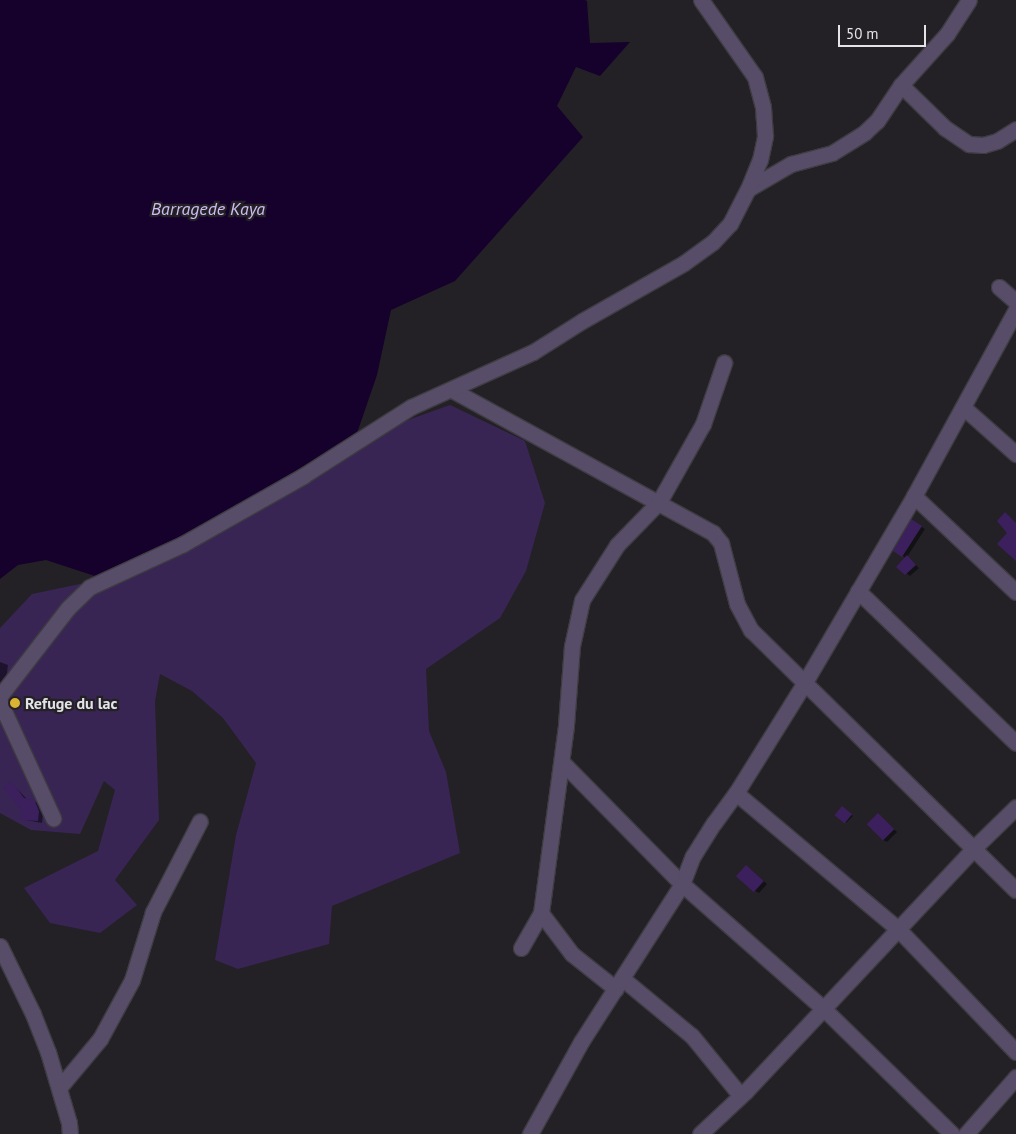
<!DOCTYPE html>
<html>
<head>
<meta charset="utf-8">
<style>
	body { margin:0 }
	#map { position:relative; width:1016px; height:1134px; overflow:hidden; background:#232126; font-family:"PT Sans",sans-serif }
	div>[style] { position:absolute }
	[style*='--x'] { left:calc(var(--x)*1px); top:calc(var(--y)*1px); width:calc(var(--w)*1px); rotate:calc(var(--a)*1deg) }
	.green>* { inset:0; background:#382554 }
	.water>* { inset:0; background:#16012d }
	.shadow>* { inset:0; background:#0007 }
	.building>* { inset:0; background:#3b205d; transform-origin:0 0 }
	.roads { filter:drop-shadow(1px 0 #3e3c41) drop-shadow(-1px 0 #3e3c41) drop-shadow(0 1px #3e3c41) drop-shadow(0 -1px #3e3c41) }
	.minor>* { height:15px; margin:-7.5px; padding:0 7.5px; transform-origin:7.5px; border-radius:7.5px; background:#574d69 }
	.dots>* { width:14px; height:14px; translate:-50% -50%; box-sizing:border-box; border:2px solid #232126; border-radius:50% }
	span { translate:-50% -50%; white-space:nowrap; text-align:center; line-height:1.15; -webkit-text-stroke:4.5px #232126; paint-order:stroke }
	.poi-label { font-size:16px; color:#e4e3e7; font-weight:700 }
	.left { translate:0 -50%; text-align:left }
	.water-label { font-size:18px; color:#d0bcf5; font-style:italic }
	.scale { position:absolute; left:838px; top:25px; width:88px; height:22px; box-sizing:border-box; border:2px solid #e4e3e7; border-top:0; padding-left:6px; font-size:15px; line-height:18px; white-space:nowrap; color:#e4e3e7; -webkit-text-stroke:4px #232126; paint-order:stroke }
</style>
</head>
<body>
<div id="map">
	<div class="green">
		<i style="clip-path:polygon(450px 405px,525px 441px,545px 503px,526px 571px,500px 618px,426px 669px,429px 731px,446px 772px,460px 853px,332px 906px,329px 944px,238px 969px,215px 960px,236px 835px,256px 763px,223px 718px,192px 691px,160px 674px,155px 701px,159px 820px,115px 880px,137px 905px,100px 933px,50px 923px,24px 888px,98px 851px,115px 790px,104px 781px,80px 834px,31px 830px,0 813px,0 628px,32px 594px,104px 579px,355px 439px)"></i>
	</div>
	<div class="water">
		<i style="clip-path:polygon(0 0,585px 0,587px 1px,590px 43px,630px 42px,600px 76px,576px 67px,557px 106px,583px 137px,455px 281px,391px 310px,377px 375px,355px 439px,104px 579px,46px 560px,18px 565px,0 579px)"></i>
	</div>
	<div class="shadow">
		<i style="clip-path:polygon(912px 521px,925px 529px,907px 557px,919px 568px,910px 576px,898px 567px,906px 558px,894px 550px)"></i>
		<i style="clip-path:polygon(0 662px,8px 665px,6px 680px,0 687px)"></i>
		<i style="clip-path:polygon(11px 783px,27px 799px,38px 803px,43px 814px,42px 823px,21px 819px,22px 809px)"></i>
		<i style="clip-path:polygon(844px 809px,853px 816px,846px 823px,845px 822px)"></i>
		<i style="clip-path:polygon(879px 815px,897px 832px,887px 842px,883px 840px)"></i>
		<i style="clip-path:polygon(750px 869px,767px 884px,759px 893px,755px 891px)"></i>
	</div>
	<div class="building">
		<i style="clip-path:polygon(1005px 512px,1016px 523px,1016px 561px,997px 544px,1007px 533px,997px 521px)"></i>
		<i style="clip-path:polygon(911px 519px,922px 526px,902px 557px,893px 551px)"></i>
		<i style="clip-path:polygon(907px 555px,916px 565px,905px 575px,896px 567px)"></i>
		<i style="clip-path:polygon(11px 781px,24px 798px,34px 799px,39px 811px,38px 821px,20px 820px,21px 810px,3px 787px)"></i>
		<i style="left:842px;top:806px;width:13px;height:12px;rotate:39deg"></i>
		<i style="left:878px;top:813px;width:23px;height:16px;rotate:45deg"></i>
		<i style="left:746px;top:865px;width:24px;height:15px;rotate:42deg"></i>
	</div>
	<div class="roads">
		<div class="minor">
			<i style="--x:901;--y:85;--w:62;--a:44.3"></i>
			<i style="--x:945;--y:128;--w:29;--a:34"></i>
			<i style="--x:969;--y:144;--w:14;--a:4"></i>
			<i style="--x:983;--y:145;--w:15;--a:-16"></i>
			<i style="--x:997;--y:141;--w:22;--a:-32"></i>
			<i style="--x:748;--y:189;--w:50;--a:-30.2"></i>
			<i style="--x:791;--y:164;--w:42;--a:-15"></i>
			<i style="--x:832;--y:153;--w:39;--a:-32"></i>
			<i style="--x:865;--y:132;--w:16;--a:-43"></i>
			<i style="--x:877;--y:121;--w:43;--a:-56.3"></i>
			<i style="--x:901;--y:85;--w:69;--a:-48"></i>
			<i style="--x:947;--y:34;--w:40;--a:-57.1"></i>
			<i style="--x:999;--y:287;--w:23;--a:41"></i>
			<i style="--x:452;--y:390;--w:298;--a:28.7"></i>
			<i style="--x:713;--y:533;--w:13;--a:51"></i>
			<i style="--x:721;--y:543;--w:63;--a:75.3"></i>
			<i style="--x:737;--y:604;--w:30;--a:62"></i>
			<i style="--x:751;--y:630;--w:371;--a:44.5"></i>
			<i style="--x:963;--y:407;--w:71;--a:41.6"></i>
			<i style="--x:914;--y:496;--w:140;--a:43.3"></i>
			<i style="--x:858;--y:591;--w:219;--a:43.9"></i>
			<i style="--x:0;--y:696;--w:111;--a:-52.3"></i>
			<i style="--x:68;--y:608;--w:30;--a:-44"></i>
			<i style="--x:90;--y:587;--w:102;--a:-24.8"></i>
			<i style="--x:183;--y:544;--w:138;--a:-29.5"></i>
			<i style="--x:303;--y:476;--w:128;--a:-32.6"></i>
			<i style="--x:411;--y:407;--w:134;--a:-24.3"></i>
			<i style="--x:533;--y:352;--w:58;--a:-32.3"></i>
			<i style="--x:582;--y:321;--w:117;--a:-29.6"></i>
			<i style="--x:684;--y:263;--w:36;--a:-36"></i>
			<i style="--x:713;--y:242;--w:25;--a:-47"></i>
			<i style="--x:730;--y:224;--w:39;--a:-63"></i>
			<i style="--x:748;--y:189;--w:31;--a:-68"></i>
			<i style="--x:760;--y:160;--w:25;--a:-78"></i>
			<i style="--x:765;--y:136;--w:29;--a:-94"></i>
			<i style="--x:763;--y:107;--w:31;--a:-105"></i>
			<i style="--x:755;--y:77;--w:94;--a:-125"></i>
			<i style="--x:0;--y:702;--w:128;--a:65.4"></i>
			<i style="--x:562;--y:762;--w:171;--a:45.5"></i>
			<i style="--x:682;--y:884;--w:189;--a:41.4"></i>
			<i style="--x:824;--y:1009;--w:179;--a:44.3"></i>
			<i style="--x:736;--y:793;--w:213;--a:40"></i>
			<i style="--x:899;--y:930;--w:169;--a:46.2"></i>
			<i style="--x:541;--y:913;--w:51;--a:52.9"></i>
			<i style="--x:572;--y:954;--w:56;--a:38.5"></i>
			<i style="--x:0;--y:946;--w:76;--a:64.1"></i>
			<i style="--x:33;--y:1014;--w:41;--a:68.5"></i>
			<i style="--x:48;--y:1052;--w:74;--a:73.5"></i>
			<i style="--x:69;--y:1123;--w:11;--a:85"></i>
			<i style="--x:521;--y:948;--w:40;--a:-60.3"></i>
			<i style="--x:541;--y:913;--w:190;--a:-82.4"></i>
			<i style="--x:566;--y:725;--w:79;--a:-85.7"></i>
			<i style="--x:572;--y:646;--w:47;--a:-77.7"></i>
			<i style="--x:582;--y:600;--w:65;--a:-57.5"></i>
			<i style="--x:617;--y:545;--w:60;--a:-45.7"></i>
			<i style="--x:659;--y:502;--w:90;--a:-60.6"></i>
			<i style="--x:703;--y:424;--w:65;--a:-71"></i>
			<i style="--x:623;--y:979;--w:89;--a:39.6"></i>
			<i style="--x:692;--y:1036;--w:77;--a:50.8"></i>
			<i style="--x:59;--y:1088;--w:64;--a:-50.1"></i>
			<i style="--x:100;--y:1039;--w:67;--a:-61.5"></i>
			<i style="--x:132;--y:980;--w:71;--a:-72.8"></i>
			<i style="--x:153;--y:912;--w:102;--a:-62.7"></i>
			<i style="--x:530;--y:1134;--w:105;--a:-61"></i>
			<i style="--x:581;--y:1042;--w:188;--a:-57.4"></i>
			<i style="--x:682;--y:884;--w:30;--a:-69"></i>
			<i style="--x:693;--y:856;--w:39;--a:-58"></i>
			<i style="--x:714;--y:823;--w:37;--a:-54"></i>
			<i style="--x:736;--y:793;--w:131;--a:-58.1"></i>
			<i style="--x:805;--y:682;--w:216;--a:-59.6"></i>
			<i style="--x:914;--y:496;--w:212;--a:-61.3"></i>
			<i style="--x:700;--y:1134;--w:63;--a:-43.1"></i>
			<i style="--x:746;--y:1091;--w:332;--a:-46.8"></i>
			<i style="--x:973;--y:849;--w:60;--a:-44.3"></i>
			<i style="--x:966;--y:1134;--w:76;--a:-48.7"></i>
		</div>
	</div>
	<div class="dots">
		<i style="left:15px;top:703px;background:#dab333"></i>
	</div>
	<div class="poi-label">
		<span class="left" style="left:25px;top:703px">Refuge du lac</span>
	</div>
	<div class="water-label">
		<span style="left:208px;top:209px">Barragede Kaya</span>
	</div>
	<div class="scale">50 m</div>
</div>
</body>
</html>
